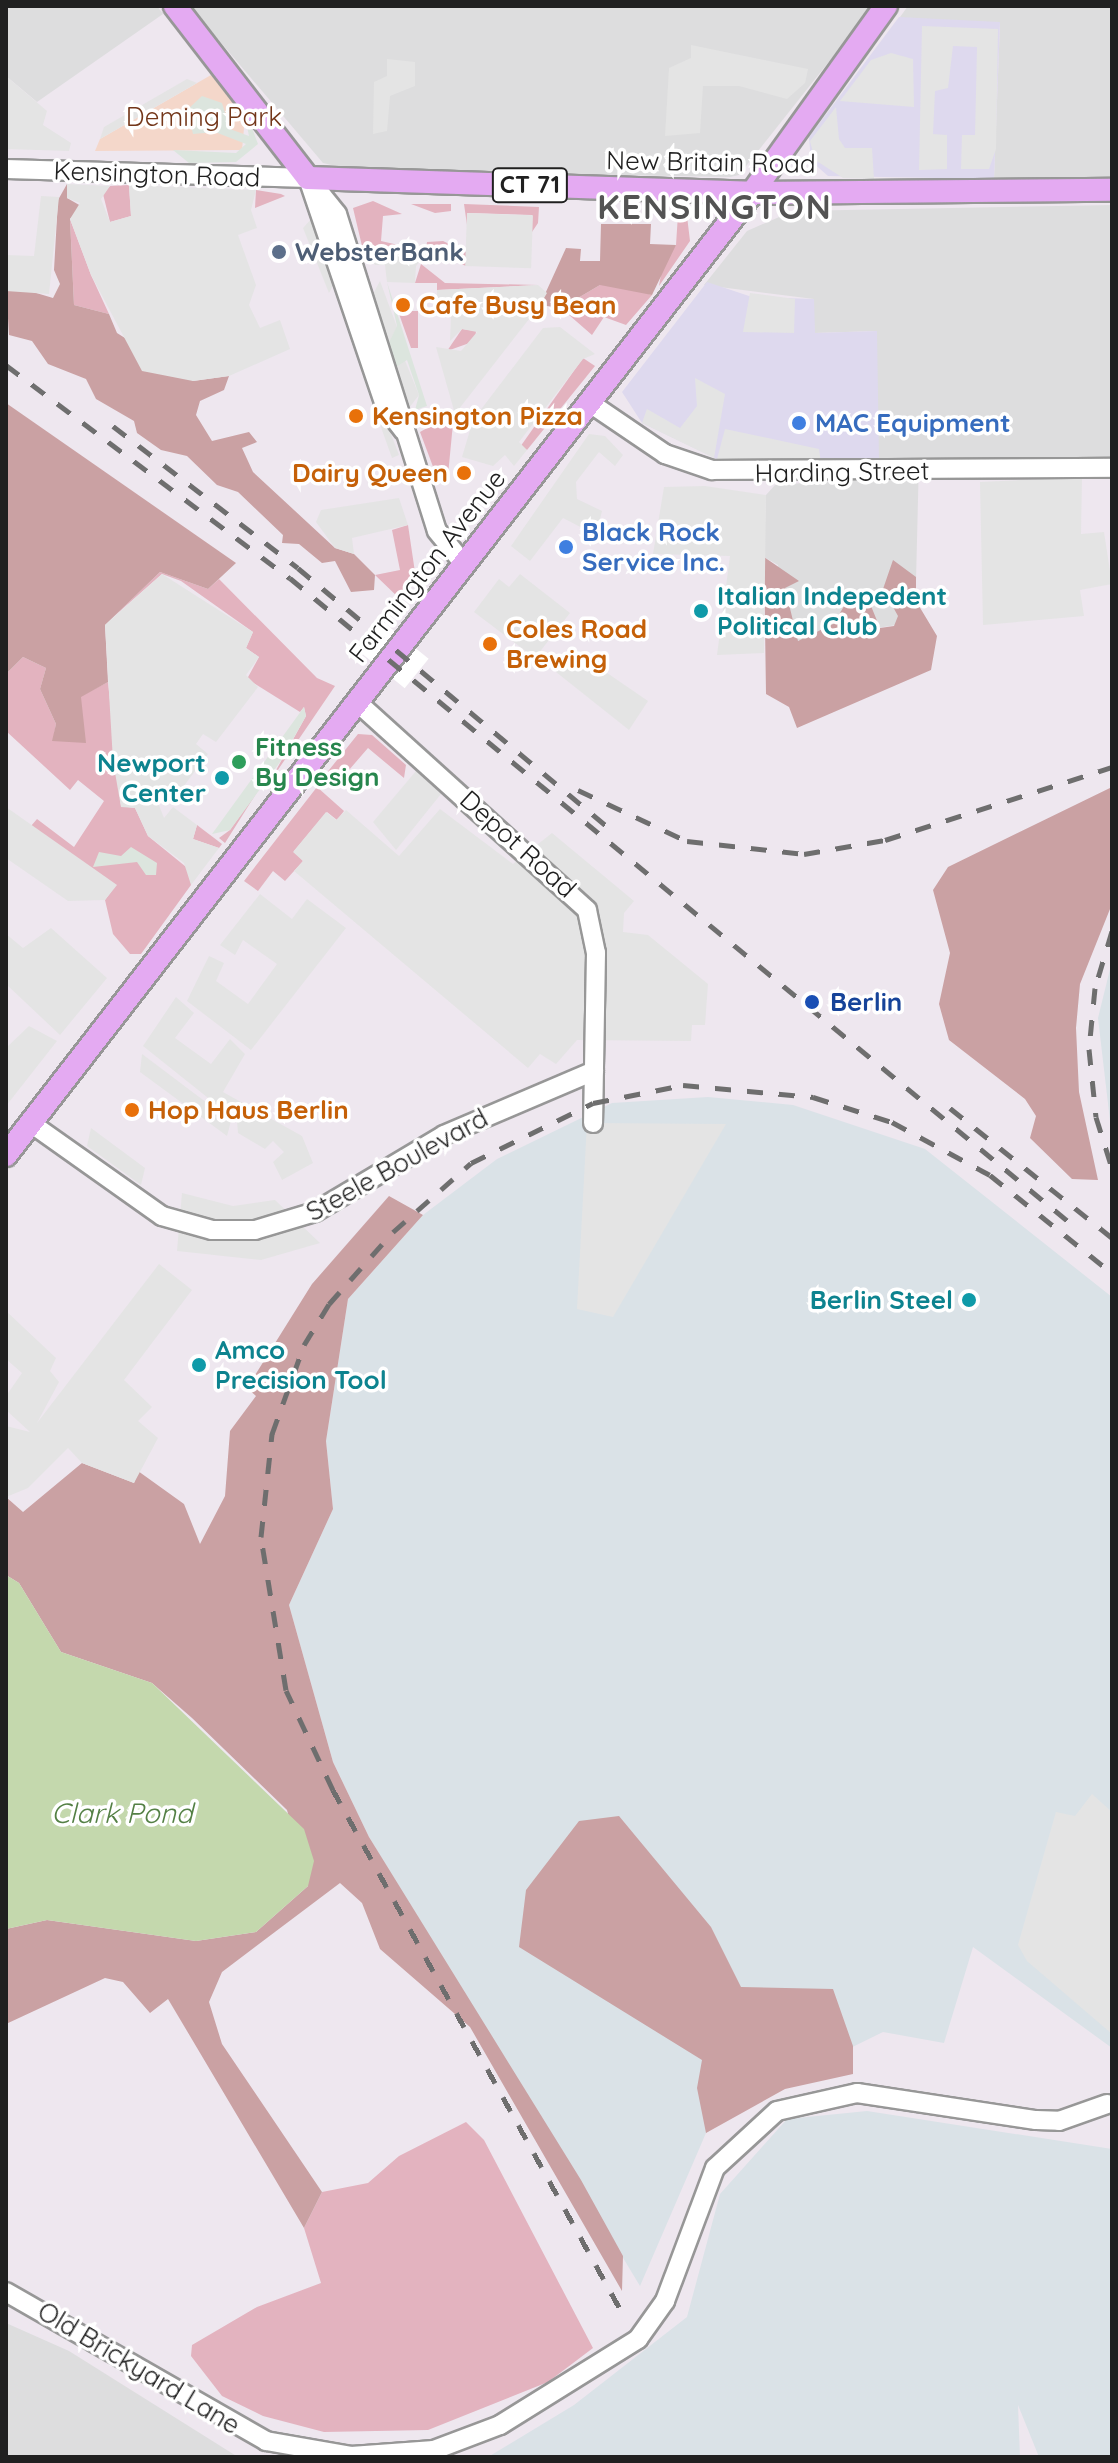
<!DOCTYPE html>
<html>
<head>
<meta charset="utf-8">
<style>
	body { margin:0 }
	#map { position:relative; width:1118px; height:2463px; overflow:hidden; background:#eee7ef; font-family:Quicksand,sans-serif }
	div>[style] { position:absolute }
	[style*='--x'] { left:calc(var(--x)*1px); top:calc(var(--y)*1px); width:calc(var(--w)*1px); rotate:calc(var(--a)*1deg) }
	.residential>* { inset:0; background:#ddddde }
	.commercial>* { inset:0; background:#ded9ee }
	.industrial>* { inset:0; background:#dae2e7 }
	.grass>* { inset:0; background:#e3b3bf }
	.forest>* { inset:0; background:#caa1a3 }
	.park>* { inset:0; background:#f4d7ca }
	.parking>* { inset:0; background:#e4e4e4; transform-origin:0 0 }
	.plaza>* { inset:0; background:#dce5de }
	.water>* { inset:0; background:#c4d8ad }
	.pier>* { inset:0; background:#fff; transform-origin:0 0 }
	.roads { filter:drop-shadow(2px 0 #979797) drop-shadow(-2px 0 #979797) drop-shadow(0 2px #979797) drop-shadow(0 -2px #979797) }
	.minor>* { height:18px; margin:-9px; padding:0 9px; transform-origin:9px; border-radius:9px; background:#fff }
	.major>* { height:22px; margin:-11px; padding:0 11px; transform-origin:11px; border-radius:11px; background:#e4aaf2 }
	.rail>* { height:5px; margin-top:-2.5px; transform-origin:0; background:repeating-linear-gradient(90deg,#6e6e6e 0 16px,transparent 0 32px) }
	.dots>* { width:22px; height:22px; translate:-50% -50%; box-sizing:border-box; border:4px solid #fff; border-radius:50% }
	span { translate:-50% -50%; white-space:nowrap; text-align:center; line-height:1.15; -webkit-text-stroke:7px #fff; paint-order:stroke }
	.shield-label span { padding:2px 6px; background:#fff; border:2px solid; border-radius:6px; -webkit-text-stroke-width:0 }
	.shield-label { font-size:24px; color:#202020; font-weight:700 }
	.park-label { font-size:26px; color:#733619 }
	.street-label { font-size:26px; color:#202020 }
	.service-label { font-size:26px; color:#4e5e75; font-weight:700 }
	.left { translate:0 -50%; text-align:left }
	.food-label { font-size:26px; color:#c56008; font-weight:700 }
	.right { translate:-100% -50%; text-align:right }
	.shop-label { font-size:26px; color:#366cbe; font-weight:700 }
	.culture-label { font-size:26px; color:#0d838f; font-weight:700 }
	.leisure-label { font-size:26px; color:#27864d; font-weight:700 }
	.transit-label { font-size:26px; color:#164399; font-weight:700 }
	.water-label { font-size:28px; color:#548045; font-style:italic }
	.district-label { font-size:34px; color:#535353; font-weight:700; letter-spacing:2px }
	.frame { position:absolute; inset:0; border:8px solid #202020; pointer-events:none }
</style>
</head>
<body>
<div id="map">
	<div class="residential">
		<i style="clip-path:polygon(6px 6px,157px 6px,163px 14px,37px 102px,6px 76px)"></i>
		<i style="clip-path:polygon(190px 6px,873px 6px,739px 175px,730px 177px,353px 170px,323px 163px)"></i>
		<i style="clip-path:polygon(908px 6px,1112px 6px,1112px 178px,994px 179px,1000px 23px,906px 21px,900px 17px)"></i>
		<i style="clip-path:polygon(1112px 205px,1112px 458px,919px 459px,915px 622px,783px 643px,778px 565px,764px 557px,766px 495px,775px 485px,877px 478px,876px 331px,814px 333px,814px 299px,704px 285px,747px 231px,793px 211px)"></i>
		<i style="clip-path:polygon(6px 2323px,69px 2351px,238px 2457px,6px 2457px)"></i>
	</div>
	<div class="commercial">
		<i style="clip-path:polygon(899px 17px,1000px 22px,994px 179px,828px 176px,811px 161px,809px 137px)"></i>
		<i style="clip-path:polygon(707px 282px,752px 297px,814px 299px,815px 333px,877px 331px,879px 460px,717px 459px,642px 423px,622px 392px)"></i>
	</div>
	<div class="industrial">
		<i style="clip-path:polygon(1112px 961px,1112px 1138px,1098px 1018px)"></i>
		<i style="clip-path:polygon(708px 1097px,793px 1105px,925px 1149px,1112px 1297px,1112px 2048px,973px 1947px,944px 2043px,883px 2032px,771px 2087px,706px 2133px,640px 2286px,369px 1837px,333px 1762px,289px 1605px,333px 1509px,326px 1441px,348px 1299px,423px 1215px,497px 1159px,612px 1103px)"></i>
		<i style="clip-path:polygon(867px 2111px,1112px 2149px,1112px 2457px,1039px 2457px,1018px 2405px,1020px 2457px,488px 2457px,574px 2405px,687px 2317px,720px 2194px,787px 2119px)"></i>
	</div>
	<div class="grass">
		<i style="clip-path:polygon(129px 185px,131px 216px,110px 222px,103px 194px,110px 186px)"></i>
		<i style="clip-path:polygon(256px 190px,281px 194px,285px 196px,255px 208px)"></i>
		<i style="clip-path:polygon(373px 201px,402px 214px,383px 216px,381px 241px,407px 247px,362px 246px,353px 208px)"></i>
		<i style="clip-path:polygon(411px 204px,451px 204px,451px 211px,435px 213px)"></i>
		<i style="clip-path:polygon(464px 204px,539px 207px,538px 223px,532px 232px,532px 215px,468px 213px,467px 225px)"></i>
		<i style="clip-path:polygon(678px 214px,687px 216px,690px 241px,659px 286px,664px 257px,676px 245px)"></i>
		<i style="clip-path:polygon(70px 219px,91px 275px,109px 314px,74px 305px)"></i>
		<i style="clip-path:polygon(443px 241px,466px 252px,466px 266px,426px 249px,427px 242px)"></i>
		<i style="clip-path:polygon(421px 264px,445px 283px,538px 285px,437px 290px,437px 283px,415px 283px)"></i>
		<i style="clip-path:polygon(600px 285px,621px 285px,652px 295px,626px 325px,604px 317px,592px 335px,561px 308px)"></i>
		<i style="clip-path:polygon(398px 311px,418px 311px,418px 348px,411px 348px)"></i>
		<i style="clip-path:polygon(462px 329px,476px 331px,475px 341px,447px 351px)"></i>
		<i style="clip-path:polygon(583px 358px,595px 366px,527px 450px,520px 447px)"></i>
		<i style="clip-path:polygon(454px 413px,448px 475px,438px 480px,420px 432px)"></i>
		<i style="clip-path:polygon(408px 525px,416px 579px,400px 599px,375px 575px,400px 570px,392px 530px)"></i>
		<i style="clip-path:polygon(160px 572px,208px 589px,219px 579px,317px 678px,335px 686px,269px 783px,306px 716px,304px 707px,300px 712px,247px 679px,259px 657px,246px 648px,253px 632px,181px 581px,162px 574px,111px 619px)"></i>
		<i style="clip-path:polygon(23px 657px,46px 668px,40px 689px,56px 724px,53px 741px,81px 696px,108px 682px,121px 806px,135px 808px,148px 836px,191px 871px,191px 885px,141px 954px,130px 954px,113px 934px,105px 900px,116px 885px,31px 826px,37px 819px,74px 847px,104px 801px,78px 780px,70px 790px,6px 731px,6px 674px)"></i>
		<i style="clip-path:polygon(358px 734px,372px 735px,406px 765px,404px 778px,368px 748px,336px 785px,325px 775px)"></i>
		<i style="clip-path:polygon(317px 787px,344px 811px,337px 820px,327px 812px,294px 851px,303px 861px,285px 881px,273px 871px,258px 891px,244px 881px)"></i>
		<i style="clip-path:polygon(259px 789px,225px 843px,219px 838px,230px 830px)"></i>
		<i style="clip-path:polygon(197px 825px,222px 844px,219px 848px,193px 839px)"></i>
		<i style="clip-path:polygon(466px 2122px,484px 2140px,593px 2348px,548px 2382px,428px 2430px,324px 2432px,263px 2416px,222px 2396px,191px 2356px,192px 2345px,257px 2307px,321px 2283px,304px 2228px,322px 2192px,368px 2183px,399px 2156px)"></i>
	</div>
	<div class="forest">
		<i style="clip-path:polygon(67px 184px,67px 198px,81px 206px,70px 219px,74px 305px,109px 314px,117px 333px,193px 381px,229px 376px,224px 390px,200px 401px,196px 415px,212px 441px,249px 432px,257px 442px,242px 448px,253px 472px,335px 548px,354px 554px,375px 575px,374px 590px,351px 592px,335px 561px,322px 563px,299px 544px,282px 543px,283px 535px,238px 492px,217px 485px,187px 456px,161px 450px,137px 433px,134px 421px,96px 399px,86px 379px,48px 364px,32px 341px,9px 335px,6px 284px,53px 298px,60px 284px,54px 270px,58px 200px)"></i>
		<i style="clip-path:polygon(601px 224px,651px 224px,650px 244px,676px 245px,652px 295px,600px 285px,561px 308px,540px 305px,566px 248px,581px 249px,580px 261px,600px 261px)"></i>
		<i style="clip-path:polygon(6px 403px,236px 563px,208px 589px,160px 572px,105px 625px,108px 682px,81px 697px,86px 743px,52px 741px,56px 724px,40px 689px,46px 668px,23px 657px,6px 674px)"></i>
		<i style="clip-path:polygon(764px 557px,799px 581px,785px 588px,798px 641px,833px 624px,851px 595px,871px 606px,880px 628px,894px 626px,898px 616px,883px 589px,893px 560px,916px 577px,916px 601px,937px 636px,931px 670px,797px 728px,789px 707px,766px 694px)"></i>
		<i style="clip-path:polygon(1112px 787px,1112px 904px,1080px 984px,1076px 1028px,1079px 1092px,1098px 1180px,1072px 1179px,1030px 1138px,1036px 1116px,1025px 1099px,949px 1040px,939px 1004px,950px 953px,933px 890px,948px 867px)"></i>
		<i style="clip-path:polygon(389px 1196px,423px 1215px,348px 1299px,326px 1441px,333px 1509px,289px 1605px,333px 1762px,369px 1837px,581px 2180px,623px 2256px,622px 2291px,470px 2027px,380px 1949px,362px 1903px,340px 1883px,222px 1972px,209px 2002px,222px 2044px,322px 2192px,304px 2228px,168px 1999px,150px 2013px,123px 1982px,105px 1978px,6px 2024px,6px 1929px,47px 1920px,196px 1941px,256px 1932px,308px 1886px,287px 1810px,192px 1718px,152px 1683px,61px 1652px,19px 1583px,6px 1575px,6px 1497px,23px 1512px,82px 1463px,134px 1483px,138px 1471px,184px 1504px,200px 1544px,225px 1496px,230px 1431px,256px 1396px,247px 1388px,312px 1284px)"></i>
		<i style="clip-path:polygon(619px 1816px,711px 1927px,741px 1987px,833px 1989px,853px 2046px,853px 2074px,785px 2089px,706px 2133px,697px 2088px,702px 2060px,519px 1947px,526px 1890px,579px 1821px)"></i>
	</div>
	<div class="park">
		<i style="clip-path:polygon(211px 75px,245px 117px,242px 150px,95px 151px,100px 139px)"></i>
	</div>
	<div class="parking">
		<i style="clip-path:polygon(922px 26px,998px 29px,996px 149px,989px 169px,961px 169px,962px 135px,975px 135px,977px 47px,953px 46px,948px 88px,935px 91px,933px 134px,947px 135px,947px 169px,919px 170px)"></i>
		<i style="clip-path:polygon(691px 45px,808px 69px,805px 83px,787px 99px,739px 86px,703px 86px,700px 133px,665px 136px,669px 68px,691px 58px)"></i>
		<i style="clip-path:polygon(891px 53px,913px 59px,914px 107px,840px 101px,871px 60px)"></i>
		<i style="clip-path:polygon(387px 59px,415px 62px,415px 86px,390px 96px,387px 131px,373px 134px,374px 82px,387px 76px)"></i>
		<i style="clip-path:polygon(6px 76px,47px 111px,43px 125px,71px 143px,69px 151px,6px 149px)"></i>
		<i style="clip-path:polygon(187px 79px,197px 83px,100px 139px,104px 127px)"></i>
		<i style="clip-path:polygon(836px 107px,839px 139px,845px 148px,872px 148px,874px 179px,843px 178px,815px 160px,810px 141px)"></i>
		<i style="clip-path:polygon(67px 184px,110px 186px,101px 199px,110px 222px,131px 216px,129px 185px,256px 190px,251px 210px,257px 228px,238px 235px,256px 285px,249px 305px,260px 328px,280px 320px,290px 349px,229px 376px,193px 381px,142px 371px,91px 275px,70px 219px,80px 203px,67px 198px)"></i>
		<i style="clip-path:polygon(41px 196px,59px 197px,49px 294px,6px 291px,6px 255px,34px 256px)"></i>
		<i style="left:467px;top:213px;width:66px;height:53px;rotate:2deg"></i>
		<i style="clip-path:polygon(313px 217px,337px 278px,329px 293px,303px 228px)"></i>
		<i style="clip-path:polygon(362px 246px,419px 248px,429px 251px,416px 266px,415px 283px,387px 282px,385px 265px,375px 265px)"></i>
		<i style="clip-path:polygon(380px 281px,397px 327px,388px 344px,372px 296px)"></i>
		<i style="clip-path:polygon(538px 285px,547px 293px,540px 305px,455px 414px,436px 347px,461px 351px,477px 332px,462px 329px,450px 341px,451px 316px,437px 314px,437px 290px)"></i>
		<i style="clip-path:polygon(750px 293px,795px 299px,794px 333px,743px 332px)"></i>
		<i style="clip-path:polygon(560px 327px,595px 354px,583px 359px,519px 442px,527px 450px,514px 466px,505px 455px,493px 466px,462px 457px,473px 420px,543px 328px)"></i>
		<i style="clip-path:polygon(404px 358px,419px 395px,409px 408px,395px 366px)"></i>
		<i style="clip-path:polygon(366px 369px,399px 455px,392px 458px,363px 377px)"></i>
		<i style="clip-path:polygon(695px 378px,725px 394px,714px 458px,642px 423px,647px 409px,680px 428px,697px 406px)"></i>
		<i style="clip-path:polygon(725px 429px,819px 449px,821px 463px,717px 459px)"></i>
		<i style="clip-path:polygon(589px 434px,605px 436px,623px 455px,615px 466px,599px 452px,576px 482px,577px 499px,602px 511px,596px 535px,563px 518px,530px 561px,511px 546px)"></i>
		<i style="clip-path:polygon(1082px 477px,1081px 534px,1104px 532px,1112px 584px,1080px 590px,1084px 616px,983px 625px,980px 482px)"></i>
		<i style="clip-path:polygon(705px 486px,766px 495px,764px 653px,717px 655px,730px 556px,653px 554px,664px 487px)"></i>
		<i style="clip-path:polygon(399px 498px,408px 525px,352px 538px,354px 554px,335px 548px,316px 522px,321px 510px)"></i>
		<i style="clip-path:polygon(162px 574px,253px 632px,246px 648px,259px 657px,246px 675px,258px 687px,252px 695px,216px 742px,203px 734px,196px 744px,208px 754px,171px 803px,156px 798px,164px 818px,173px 807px,197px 825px,193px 839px,219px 848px,191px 885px,184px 863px,148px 836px,135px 808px,121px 807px,113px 761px,105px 625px)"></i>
		<i style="clip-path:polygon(520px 574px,570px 613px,535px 658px,474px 612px,499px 579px,509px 587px)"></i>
		<i style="clip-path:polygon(575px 651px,648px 701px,629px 730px,556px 672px)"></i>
		<i style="clip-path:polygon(416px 771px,441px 794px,396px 850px,373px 822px)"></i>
		<i style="clip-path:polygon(6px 807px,117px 885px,105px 900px,68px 901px,6px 858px)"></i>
		<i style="clip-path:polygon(440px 809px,513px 864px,552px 833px,634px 901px,624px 913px,623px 932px,648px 935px,708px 984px,705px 1025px,692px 1025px,691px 1041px,577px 1040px,556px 1064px,540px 1054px,528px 1068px,294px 871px,303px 861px,293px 852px,326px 812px,336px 820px,346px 810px,399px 856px)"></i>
		<i style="clip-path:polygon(260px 894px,292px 919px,307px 899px,346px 928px,251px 1050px,187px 1001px,209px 956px,224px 963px,216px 981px,248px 1004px,277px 964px,243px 940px,235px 955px,220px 945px)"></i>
		<i style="clip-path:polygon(51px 928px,107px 978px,60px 1035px,6px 984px,6px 934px,23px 948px)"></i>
		<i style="clip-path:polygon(176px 997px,194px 1013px,175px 1038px,211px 1064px,230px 1039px,245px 1054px,223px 1092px,302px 1136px,313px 1163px,282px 1180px,273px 1162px,284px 1152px,273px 1141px,265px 1149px,238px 1133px,237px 1121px,143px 1046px)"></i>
		<i style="clip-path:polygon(29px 1026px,57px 1041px,6px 1106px,6px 1048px)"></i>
		<i style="clip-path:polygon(142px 1054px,231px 1121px,227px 1136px,140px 1072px)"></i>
		<i style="clip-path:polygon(587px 1123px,726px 1124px,613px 1317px,577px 1309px)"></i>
		<i style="clip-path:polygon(91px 1128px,145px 1168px,141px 1185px,87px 1146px)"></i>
		<i style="clip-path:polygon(182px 1193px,233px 1206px,275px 1200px,320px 1243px,261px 1260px,177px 1251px)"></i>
		<i style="clip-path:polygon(159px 1264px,192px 1290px,124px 1380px,152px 1407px,138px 1421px,158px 1438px,134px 1483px,82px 1463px,68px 1448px,28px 1488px,6px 1497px,6px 1426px,30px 1432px,6px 1410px,6px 1396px,22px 1373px,6px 1359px,6px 1311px,56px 1358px,50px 1371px,59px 1382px,37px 1423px)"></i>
		<i style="clip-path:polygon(1092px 1794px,1112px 1812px,1112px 2034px,1027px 1961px,1018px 1945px,1056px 1812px,1075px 1816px)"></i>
	</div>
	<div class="plaza">
		<i style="clip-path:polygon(212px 72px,244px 107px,258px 144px,236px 162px,189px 163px,173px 150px,236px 153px,246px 144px,215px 132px,193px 134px,187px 110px,202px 96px,222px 103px,230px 129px,249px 136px,245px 117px)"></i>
		<i style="clip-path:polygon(387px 282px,427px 406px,415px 410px,419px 395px,407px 360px,396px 367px,388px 344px,397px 326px)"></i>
		<i style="clip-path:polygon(304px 707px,306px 716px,280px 762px,230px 830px,212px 834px)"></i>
		<i style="clip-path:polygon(131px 847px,157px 863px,156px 875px,146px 875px,137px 862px,93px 867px,99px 852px,121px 856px)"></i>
	</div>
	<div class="water">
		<i style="clip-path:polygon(6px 1575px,19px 1583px,61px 1652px,152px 1683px,304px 1829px,314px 1861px,308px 1886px,256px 1932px,196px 1941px,47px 1920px,6px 1929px)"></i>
	</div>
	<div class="pier">
		<i style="left:382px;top:621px;width:60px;height:38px;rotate:39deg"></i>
	</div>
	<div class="roads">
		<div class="minor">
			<i style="--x:6;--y:169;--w:302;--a:1.7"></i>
			<i style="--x:308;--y:178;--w:46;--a:51.1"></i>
			<i style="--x:337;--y:214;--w:332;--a:72.5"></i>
			<i style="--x:437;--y:531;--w:43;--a:50.7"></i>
			<i style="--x:308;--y:178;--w:243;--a:71.3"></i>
			<i style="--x:386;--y:408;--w:29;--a:52"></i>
			<i style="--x:590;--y:403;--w:91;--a:34.2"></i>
			<i style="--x:665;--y:454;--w:50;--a:18.8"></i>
			<i style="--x:712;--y:470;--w:400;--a:-0.3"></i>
			<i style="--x:357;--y:702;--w:310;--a:42.1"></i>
			<i style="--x:587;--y:910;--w:44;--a:78.2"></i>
			<i style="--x:596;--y:953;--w:170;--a:91"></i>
			<i style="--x:32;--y:1124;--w:159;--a:35.3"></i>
			<i style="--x:162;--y:1216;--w:52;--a:15.6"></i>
			<i style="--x:212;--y:1230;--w:43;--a:0"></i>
			<i style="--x:255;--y:1230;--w:63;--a:-16.7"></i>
			<i style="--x:315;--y:1212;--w:150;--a:-30.8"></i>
			<i style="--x:444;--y:1135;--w:163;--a:-23.1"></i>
			<i style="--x:6;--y:2292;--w:300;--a:29.8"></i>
			<i style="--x:266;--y:2441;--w:86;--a:10"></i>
			<i style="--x:351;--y:2456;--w:83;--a:-4.1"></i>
			<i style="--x:434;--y:2450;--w:71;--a:-20.7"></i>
			<i style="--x:500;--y:2425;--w:163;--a:-31.9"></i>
			<i style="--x:638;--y:2339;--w:47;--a:-54.6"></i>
			<i style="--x:665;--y:2301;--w:142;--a:-69.4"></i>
			<i style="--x:715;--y:2168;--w:84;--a:-42.6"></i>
			<i style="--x:777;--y:2111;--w:82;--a:-12.7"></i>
			<i style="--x:857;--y:2093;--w:181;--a:8.6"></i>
			<i style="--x:1036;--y:2120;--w:23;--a:2"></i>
			<i style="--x:1059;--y:2121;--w:51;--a:-19.5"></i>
		</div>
		<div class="major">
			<i style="--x:175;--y:6;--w:217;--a:52.3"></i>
			<i style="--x:308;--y:178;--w:444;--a:1.9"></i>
			<i style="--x:752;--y:193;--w:360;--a:-0.5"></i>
			<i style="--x:6;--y:1155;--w:1217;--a:-52.21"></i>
			<i style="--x:752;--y:193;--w:230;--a:-54.4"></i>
		</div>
	</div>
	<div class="rail">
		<i style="--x:6;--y:365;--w:355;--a:36.9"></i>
		<i style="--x:290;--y:578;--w:1011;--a:39.58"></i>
		<i style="--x:113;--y:426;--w:233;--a:37.5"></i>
		<i style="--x:298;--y:568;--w:403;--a:39.9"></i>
		<i style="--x:578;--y:790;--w:120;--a:25.1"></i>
		<i style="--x:687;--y:841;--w:118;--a:6.3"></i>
		<i style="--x:804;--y:854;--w:82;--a:-9.8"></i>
		<i style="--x:885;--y:840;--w:238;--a:-17.8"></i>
		<i style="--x:1112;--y:931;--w:59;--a:106.6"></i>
		<i style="--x:1095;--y:988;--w:61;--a:95.6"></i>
		<i style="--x:1089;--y:1049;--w:68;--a:84.1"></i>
		<i style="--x:1096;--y:1117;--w:53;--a:72.6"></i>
		<i style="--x:950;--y:1108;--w:208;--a:38.7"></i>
		<i style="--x:619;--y:2307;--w:591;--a:-118.95"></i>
		<i style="--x:333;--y:1790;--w:110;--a:-115.2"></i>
		<i style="--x:286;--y:1690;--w:155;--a:-99.3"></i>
		<i style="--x:261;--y:1537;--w:104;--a:-83.9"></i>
		<i style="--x:272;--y:1434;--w:95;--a:-70.2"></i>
		<i style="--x:304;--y:1345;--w:48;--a:-58.6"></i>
		<i style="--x:329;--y:1304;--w:96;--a:-48.4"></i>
		<i style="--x:393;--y:1232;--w:104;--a:-41.5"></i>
		<i style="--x:471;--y:1163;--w:136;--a:-26.2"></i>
		<i style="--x:593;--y:1103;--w:92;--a:-11.3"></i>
		<i style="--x:683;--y:1085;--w:131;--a:5.3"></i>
		<i style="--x:813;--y:1097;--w:83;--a:17.6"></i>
		<i style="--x:892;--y:1122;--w:111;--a:28.4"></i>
		<i style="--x:990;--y:1175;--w:156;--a:38.8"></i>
	</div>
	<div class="dots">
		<i style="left:279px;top:252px;background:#5c6f8a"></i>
		<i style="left:403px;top:305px;background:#e8710a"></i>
		<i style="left:356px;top:416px;background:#e8710a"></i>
		<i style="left:799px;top:423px;background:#3f7fe0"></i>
		<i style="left:464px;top:473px;background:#e8710a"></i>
		<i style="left:566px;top:547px;background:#3f7fe0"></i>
		<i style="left:701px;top:611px;background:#0f9aa8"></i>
		<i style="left:490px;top:644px;background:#e8710a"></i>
		<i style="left:239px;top:762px;background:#2e9e5b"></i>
		<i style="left:222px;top:778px;background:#0f9aa8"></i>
		<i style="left:812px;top:1002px;background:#1a4fb4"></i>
		<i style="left:132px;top:1110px;background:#e8710a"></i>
		<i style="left:969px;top:1300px;background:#0f9aa8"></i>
		<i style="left:199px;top:1365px;background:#0f9aa8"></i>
	</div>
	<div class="shield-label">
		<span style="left:530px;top:185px">CT 71</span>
	</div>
	<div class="park-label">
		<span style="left:204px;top:117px">Deming Park</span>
	</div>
	<div class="street-label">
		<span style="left:711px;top:162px;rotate:1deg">New Britain Road</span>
		<span style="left:157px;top:174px;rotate:2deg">Kensington Road</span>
		<span style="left:842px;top:472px;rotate:-1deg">Harding Street</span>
		<span style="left:427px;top:566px;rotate:-52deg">Farmington Avenue</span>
		<span style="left:518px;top:844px;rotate:42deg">Depot Road</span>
		<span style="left:397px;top:1165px;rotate:-29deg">Steele Boulevard</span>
		<span style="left:139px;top:2368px;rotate:31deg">Old Brickyard Lane</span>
	</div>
	<div class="service-label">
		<span class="left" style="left:295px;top:252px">WebsterBank</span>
	</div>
	<div class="food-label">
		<span class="left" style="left:419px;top:305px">Cafe Busy Bean</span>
		<span class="left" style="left:372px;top:416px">Kensington Pizza</span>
		<span class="right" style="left:448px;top:473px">Dairy Queen</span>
		<span class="left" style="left:506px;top:644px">Coles Road<br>Brewing</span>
		<span class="left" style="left:148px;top:1110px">Hop Haus Berlin</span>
	</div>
	<div class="shop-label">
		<span class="left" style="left:815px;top:423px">MAC Equipment</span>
		<span class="left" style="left:582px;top:547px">Black Rock<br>Service Inc.</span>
	</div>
	<div class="culture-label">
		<span class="left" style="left:717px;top:611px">Italian Indepedent<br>Political Club</span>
		<span class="right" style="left:206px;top:778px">Newport<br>Center</span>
		<span class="right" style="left:953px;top:1300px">Berlin Steel</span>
		<span class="left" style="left:215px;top:1365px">Amco<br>Precision Tool</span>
	</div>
	<div class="leisure-label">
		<span class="left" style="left:255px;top:762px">Fitness<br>By Design</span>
	</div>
	<div class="transit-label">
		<span class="left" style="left:830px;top:1002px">Berlin</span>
	</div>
	<div class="water-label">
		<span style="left:122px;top:1813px">Clark Pond</span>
	</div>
	<div class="district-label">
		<span style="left:715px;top:207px">KENSINGTON</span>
	</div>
	<div class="frame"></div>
</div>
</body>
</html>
